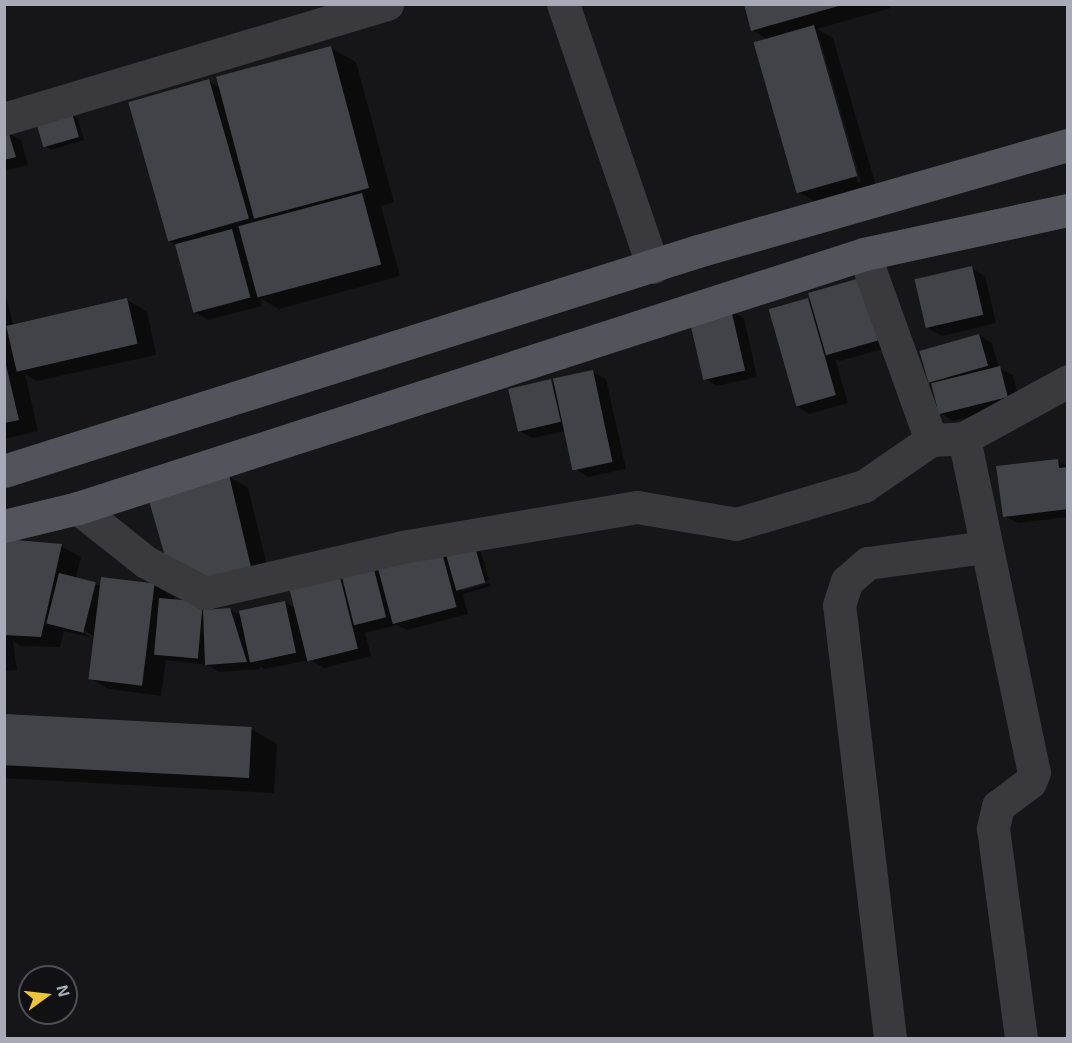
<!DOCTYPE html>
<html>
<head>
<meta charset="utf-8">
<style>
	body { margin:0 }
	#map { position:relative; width:1072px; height:1043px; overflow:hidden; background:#161618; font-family:"Exo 2",sans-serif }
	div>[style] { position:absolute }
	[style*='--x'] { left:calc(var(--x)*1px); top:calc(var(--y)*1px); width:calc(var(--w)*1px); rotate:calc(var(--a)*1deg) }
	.shadow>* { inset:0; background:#0007 }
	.building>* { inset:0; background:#424348; transform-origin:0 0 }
	.street>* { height:33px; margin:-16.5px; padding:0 16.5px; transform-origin:16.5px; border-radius:16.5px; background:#39393e }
	.primary>* { height:33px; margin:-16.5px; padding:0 16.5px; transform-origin:16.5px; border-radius:16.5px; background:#53545b }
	span { translate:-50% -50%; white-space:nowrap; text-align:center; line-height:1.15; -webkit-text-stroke:4.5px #111113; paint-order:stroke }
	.frame { position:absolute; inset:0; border:6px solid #a8abb7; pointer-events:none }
	.north { position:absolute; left:18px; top:965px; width:60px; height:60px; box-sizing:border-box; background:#111113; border:2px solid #4d4f55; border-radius:50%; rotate:75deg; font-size:16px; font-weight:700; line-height:24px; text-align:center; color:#a8abb7 }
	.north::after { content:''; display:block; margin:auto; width:21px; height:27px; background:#ebc53a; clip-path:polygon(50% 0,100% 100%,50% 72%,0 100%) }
</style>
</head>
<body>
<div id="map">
	<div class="shadow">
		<i style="clip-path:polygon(evenodd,745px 4px,890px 4px,891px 8px,817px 29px,833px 38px,876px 186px,818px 203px,798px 192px,769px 40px,752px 30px,745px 4px,817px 40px,820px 40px,861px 182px,858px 183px,817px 40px)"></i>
		<i style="clip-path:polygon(331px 48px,356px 62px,394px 202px,381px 206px,400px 276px,279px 309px,260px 298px,262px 306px,208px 320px,195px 312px,178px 246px,168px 241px,209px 81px,220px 88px)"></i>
		<i style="clip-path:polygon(72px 115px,78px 119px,84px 140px,51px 150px,45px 146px)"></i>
		<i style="clip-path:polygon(8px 133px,21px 140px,28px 165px,4px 171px,4px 134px)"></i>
		<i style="clip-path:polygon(971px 268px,985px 276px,996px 323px,942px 336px,928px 328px)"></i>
		<i style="clip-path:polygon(4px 288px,13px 324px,127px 300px,147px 311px,156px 355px,37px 381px,25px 374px,38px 431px,4px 439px)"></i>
		<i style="clip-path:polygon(807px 299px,890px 347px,840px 361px,835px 359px,848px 403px,809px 414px,796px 406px)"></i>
		<i style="clip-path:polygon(731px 311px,744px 318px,757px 377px,717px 386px,704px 378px)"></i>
		<i style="clip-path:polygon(979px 335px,992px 343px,999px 368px,1013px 375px,1020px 404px,953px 421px,940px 413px,932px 383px,930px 381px)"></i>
		<i style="clip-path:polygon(593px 372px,606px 379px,626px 469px,588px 477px,575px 469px,566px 431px,533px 438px,519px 431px,551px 381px,555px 383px)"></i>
		<i style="clip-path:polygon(1058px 461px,1068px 466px,1068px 517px,1018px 523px,1004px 516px)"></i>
		<i style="clip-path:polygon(229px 477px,248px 488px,270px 578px,170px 569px)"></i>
		<i style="clip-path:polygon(4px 540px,61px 546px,81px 557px,76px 578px,101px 586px,102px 578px,155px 586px,174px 597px,174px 601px,203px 604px,215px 611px,230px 610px,242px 616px,285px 602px,297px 609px,342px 571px,475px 549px,481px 552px,489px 580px,462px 588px,462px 591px,490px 583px,491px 586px,463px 594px,468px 614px,407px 630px,397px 625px,365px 633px,371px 656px,324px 668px,310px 660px,265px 669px,259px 666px,260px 669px,219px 672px,208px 665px,166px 660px,161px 696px,109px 689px,89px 678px,94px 636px,79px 627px,78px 629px,90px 637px,64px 631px,60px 647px,21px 646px,13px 641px,17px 670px,4px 671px)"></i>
		<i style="clip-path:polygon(4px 716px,251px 729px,277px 744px,274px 793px,4px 778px)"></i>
	</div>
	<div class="building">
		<i style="clip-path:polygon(744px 4px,842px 4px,842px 5px,751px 31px)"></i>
		<i style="left:814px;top:25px;width:157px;height:63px;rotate:74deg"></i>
		<i style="left:331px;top:46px;width:147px;height:119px;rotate:75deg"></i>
		<i style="left:209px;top:79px;width:145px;height:84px;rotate:74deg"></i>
		<i style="left:72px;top:113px;width:25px;height:37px;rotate:74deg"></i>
		<i style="clip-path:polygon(8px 131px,16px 157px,4px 160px,4px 132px)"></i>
		<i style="left:362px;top:193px;width:74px;height:128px;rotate:75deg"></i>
		<i style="left:232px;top:229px;width:71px;height:59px;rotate:75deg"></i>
		<i style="left:972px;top:266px;width:50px;height:59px;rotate:77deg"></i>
		<i style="left:860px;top:278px;width:65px;height:54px;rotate:74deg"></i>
		<i style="left:127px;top:298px;width:47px;height:124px;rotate:77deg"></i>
		<i style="left:808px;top:298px;width:101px;height:41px;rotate:74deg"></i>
		<i style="left:731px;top:309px;width:63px;height:43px;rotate:77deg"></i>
		<i style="left:979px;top:334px;width:33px;height:62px;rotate:74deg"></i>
		<i style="clip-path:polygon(5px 361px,19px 420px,4px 423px,4px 362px)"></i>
		<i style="left:1000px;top:366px;width:32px;height:71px;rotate:76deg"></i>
		<i style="left:593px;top:370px;width:94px;height:41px;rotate:78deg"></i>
		<i style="left:551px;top:379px;width:44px;height:44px;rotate:77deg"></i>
		<i style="clip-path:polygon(1058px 459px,1059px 468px,1068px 467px,1068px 509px,1003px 517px,996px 466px)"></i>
		<i style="clip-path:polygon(229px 475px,251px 567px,200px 583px,169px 570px,147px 494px)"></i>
		<i style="clip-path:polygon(4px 539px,62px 544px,41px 637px,4px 635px)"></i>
		<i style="left:475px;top:547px;width:37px;height:30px;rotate:74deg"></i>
		<i style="left:441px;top:549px;width:60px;height:66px;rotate:75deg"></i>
		<i style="left:372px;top:561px;width:58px;height:33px;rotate:76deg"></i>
		<i style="left:59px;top:573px;width:38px;height:52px;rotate:14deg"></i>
		<i style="left:339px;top:573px;width:78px;height:52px;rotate:76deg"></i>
		<i style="left:101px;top:577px;width:54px;height:103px;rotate:7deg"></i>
		<i style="left:159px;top:598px;width:44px;height:57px;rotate:5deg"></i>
		<i style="left:285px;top:601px;width:53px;height:47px;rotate:78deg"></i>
		<i style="clip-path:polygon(230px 608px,247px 662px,205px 665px,203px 610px)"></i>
		<i style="left:4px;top:714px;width:248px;height:51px;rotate:3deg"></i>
	</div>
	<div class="street">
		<i style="--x:563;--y:4;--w:278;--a:71.1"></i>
		<i style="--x:4;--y:119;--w:400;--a:-16.7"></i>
		<i style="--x:864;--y:254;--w:198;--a:70.2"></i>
		<i style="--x:964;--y:438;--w:341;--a:78.2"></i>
		<i style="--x:1034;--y:772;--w:11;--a:112"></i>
		<i style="--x:1030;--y:782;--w:40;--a:143"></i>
		<i style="--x:998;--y:806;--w:23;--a:103"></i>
		<i style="--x:993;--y:828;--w:212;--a:82.4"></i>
		<i style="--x:78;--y:508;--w:87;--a:38.5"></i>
		<i style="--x:146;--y:562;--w:67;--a:27.7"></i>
		<i style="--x:205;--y:593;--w:202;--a:-13.1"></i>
		<i style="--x:402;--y:547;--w:238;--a:-9.7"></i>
		<i style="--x:637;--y:507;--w:100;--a:9.7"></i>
		<i style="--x:736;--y:524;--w:134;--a:-16.5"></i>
		<i style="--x:864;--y:486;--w:81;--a:-34.5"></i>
		<i style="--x:931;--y:440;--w:33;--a:-3"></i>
		<i style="--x:964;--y:438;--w:119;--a:-28.7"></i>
		<i style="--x:890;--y:1038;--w:436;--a:-96.7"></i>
		<i style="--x:839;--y:605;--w:25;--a:-72"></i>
		<i style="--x:847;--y:581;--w:28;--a:-41"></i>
		<i style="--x:868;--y:563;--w:118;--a:-7.8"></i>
	</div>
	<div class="primary">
		<i style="--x:4;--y:471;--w:728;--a:-17.59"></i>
		<i style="--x:698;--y:251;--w:385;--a:-16"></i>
		<i style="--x:4;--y:526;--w:76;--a:-13.7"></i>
		<i style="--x:78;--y:508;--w:826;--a:-17.91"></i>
		<i style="--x:864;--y:254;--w:209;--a:-12.2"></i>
	</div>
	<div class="frame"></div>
	<div class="north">N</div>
</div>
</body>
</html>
